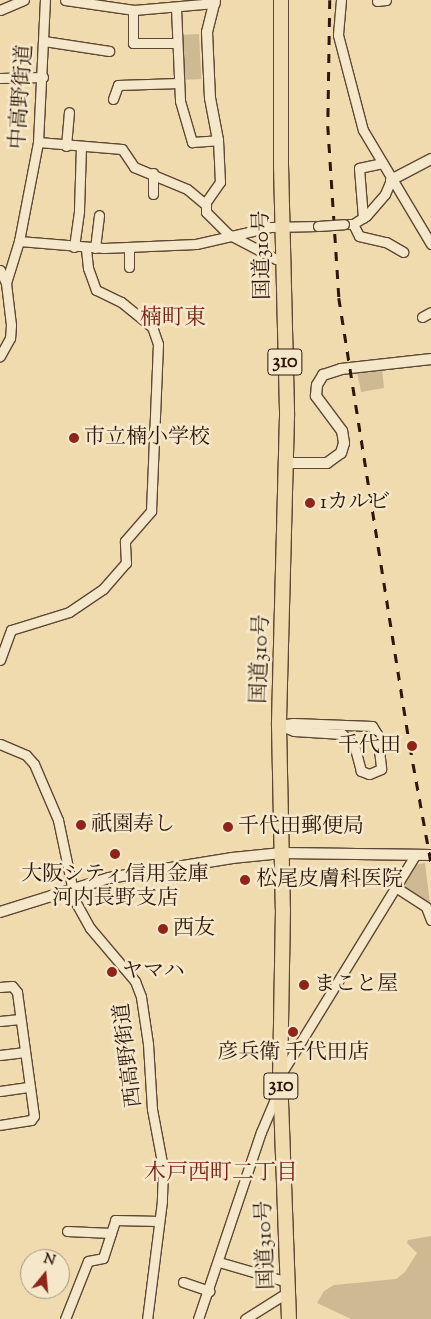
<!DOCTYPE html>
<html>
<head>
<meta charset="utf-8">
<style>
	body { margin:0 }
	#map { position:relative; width:431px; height:1319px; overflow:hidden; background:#efdbae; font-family:"Sorts Mill Goudy","Noto Serif JP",serif }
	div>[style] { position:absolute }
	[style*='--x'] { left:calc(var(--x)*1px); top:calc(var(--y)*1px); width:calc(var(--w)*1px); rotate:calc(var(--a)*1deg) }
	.green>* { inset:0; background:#ceba92; transform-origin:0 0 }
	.roads { filter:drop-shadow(1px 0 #5e4734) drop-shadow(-1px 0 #5e4734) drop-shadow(0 1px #5e4734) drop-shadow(0 -1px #5e4734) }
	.minor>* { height:9px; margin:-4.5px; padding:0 4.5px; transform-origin:4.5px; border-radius:4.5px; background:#f5e8ca }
	.tertiary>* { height:10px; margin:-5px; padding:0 5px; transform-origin:5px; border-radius:5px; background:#f5e8ca }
	.trunk>* { height:14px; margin:-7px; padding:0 7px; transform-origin:7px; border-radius:7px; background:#efdbae }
	.rail>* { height:2.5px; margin-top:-1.25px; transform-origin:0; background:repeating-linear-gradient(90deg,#2d160b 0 9px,transparent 0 18px) }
	.bridges { filter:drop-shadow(1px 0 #5e4734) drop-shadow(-1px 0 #5e4734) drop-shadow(0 1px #5e4734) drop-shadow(0 -1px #5e4734) }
	.minor-bridge>* { height:9px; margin:-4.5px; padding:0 4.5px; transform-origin:4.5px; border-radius:4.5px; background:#f5e8ca }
	.dots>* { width:14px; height:14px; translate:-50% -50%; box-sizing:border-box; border:2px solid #f5e8ca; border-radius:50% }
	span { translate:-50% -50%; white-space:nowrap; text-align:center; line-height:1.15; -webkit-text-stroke:5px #f5e8ca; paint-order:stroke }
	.shield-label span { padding:1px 4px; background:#f5e8ca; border:1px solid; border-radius:4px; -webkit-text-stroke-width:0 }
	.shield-label { font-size:20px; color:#2d160b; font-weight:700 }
	.street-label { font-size:21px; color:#2d160b }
	.poi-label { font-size:21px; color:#2d160b }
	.left { translate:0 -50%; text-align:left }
	.right { translate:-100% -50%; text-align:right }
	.neighbourhood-label { font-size:22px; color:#7a1f14 }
	.north { position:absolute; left:20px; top:1249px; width:50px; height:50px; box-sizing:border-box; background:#f5e8ca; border:1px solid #a5947e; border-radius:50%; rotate:17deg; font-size:14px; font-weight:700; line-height:20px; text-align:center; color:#2d160b }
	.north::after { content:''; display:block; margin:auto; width:18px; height:22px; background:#8f2418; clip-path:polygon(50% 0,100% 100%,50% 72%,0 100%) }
</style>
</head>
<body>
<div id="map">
	<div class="green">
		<i style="left:199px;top:34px;width:45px;height:20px;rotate:87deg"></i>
		<i style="clip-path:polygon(382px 369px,384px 388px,361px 392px,357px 371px)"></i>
		<i style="clip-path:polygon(425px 863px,430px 904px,402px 887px,414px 865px)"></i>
		<i style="clip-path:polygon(431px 1236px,431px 1319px,351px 1319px,317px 1303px,324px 1291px,334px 1285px,396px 1279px,405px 1272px,417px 1253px,407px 1243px,408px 1240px)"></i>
	</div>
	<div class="roads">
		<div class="minor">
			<i style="--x:65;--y:0;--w:70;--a:8.2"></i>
			<i style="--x:134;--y:10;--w:81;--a:-4.9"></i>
			<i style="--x:341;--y:0;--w:35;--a:95"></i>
			<i style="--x:338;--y:35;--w:98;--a:75.3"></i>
			<i style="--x:363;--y:130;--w:133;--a:59.2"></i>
			<i style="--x:377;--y:1;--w:9;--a:-6"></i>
			<i style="--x:176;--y:8;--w:93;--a:87.5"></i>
			<i style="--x:180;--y:101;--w:43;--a:73.7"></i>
			<i style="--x:192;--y:142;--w:26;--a:-4"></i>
			<i style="--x:218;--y:140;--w:42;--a:87.3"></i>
			<i style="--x:220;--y:182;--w:24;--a:125"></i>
			<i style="--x:206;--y:202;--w:10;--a:90"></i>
			<i style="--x:206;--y:212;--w:31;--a:45"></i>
			<i style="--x:228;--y:234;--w:54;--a:27.5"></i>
			<i style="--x:276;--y:259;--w:7;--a:-8"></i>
			<i style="--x:0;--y:10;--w:26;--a:-23"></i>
			<i style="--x:133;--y:10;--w:33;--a:90"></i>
			<i style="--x:133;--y:43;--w:44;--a:0"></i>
			<i style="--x:44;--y:41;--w:66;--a:8.7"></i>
			<i style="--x:0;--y:78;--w:43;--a:-1.3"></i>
			<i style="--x:113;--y:99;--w:15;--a:-70"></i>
			<i style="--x:118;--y:85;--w:61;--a:-1.9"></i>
			<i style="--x:38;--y:142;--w:84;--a:4.8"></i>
			<i style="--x:122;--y:149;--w:22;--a:56"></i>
			<i style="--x:134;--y:167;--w:57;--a:22.5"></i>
			<i style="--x:187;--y:189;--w:25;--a:40"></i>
			<i style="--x:66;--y:146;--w:34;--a:-85"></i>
			<i style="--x:153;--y:194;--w:21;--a:-90"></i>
			<i style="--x:363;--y:218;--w:50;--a:-94.6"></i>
			<i style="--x:359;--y:168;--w:24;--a:-12"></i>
			<i style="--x:344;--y:224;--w:9;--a:0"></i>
			<i style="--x:353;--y:224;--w:15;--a:-32"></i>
			<i style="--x:366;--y:216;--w:29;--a:-49"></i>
			<i style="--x:385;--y:194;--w:15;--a:-67"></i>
			<i style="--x:353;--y:224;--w:13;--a:63"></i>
			<i style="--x:359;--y:236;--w:28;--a:13"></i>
			<i style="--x:386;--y:242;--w:20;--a:30"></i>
			<i style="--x:19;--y:241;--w:85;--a:4.7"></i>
			<i style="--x:104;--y:248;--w:92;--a:-2.5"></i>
			<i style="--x:196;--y:244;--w:77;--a:-12.8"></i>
			<i style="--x:271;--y:227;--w:47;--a:-1.2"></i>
			<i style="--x:74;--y:247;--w:37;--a:-82"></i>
			<i style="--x:79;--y:210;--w:62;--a:-88.2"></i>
			<i style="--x:129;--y:247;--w:20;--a:90"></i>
			<i style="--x:95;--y:248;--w:33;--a:-83"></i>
			<i style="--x:0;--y:270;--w:14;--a:65"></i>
			<i style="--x:6;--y:283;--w:42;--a:83.2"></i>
			<i style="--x:11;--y:325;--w:13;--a:94"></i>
			<i style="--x:10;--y:338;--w:21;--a:119"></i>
			<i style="--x:6;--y:283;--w:44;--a:-72.8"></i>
			<i style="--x:19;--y:241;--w:101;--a:-79.1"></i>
			<i style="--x:38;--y:142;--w:142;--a:-87.2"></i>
			<i style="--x:422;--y:317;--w:10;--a:-29"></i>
			<i style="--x:0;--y:660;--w:32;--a:-70"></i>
			<i style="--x:11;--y:630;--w:61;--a:-17.2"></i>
			<i style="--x:69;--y:612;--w:41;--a:-34.1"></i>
			<i style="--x:103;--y:589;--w:35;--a:-49"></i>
			<i style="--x:126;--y:563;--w:22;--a:-93"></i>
			<i style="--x:125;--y:541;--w:40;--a:-49"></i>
			<i style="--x:151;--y:511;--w:167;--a:-87.6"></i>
			<i style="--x:158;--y:344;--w:18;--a:-109"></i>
			<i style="--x:152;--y:327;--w:40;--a:-141"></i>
			<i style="--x:121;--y:302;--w:28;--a:-154"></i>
			<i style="--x:96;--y:290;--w:23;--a:-110"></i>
			<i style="--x:88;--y:268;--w:20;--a:-96"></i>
			<i style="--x:293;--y:723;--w:79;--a:2.2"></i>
			<i style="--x:372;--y:726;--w:9;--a:58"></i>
			<i style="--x:377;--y:734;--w:35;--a:83"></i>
			<i style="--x:381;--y:769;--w:13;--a:157"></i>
			<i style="--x:369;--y:774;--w:9;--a:-159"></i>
			<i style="--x:361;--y:771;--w:27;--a:-105"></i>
			<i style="--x:354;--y:745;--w:16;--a:-137"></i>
			<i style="--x:342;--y:734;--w:48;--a:-176.4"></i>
			<i style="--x:294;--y:731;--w:16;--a:-158"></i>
			<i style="--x:279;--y:725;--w:14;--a:-8"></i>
			<i style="--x:0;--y:744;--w:28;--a:23"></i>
			<i style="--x:26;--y:755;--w:12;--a:48"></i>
			<i style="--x:34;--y:764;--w:61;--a:66.8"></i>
			<i style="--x:58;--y:820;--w:83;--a:78.1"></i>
			<i style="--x:75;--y:901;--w:31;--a:61"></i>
			<i style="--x:90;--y:928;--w:70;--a:49.7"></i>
			<i style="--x:135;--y:981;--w:17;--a:69"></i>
			<i style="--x:141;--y:997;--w:48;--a:81.5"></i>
			<i style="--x:148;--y:1044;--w:65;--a:86.5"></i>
			<i style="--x:152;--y:1109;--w:60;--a:79.4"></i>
			<i style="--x:163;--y:1168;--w:33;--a:92"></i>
			<i style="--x:162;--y:1201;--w:119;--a:97.2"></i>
			<i style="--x:397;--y:888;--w:35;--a:33"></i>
			<i style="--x:426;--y:907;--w:14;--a:69"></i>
			<i style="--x:0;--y:987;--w:12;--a:-5"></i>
			<i style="--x:12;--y:986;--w:8;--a:50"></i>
			<i style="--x:17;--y:992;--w:125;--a:82.2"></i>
			<i style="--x:34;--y:1116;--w:5;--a:127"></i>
			<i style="--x:31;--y:1120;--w:31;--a:171"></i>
			<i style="--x:0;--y:1021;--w:20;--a:-6"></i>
			<i style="--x:0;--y:1055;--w:25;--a:-7"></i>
			<i style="--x:281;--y:1074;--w:255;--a:-58.5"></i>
			<i style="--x:0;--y:1091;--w:30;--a:-8"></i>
			<i style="--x:67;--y:1231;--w:44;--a:2.6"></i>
			<i style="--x:219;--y:1262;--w:72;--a:16.2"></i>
			<i style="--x:183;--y:1282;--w:28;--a:19"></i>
			<i style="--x:65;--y:1319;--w:62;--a:-68.4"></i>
			<i style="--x:88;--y:1261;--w:15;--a:-11"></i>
			<i style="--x:103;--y:1258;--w:40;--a:-72"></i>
			<i style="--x:115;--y:1220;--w:44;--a:1.3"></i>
			<i style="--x:198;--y:1319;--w:197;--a:-71.4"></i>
			<i style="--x:261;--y:1132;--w:39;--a:-67"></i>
			<i style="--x:245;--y:1319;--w:51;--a:-32.1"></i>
		</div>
		<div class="tertiary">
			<i style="--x:215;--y:0;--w:33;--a:104"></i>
			<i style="--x:207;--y:32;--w:66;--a:87.4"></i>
			<i style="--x:210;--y:98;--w:43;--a:79.2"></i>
			<i style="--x:391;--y:180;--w:45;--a:-27.7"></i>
			<i style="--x:287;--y:463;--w:40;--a:0"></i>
			<i style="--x:327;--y:463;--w:17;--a:-36"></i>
			<i style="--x:341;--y:453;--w:10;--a:-73"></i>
			<i style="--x:344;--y:443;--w:12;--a:-99"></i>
			<i style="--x:342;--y:431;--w:44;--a:-126.6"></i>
			<i style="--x:316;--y:396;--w:11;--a:-85"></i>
			<i style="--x:317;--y:385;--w:12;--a:-59"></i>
			<i style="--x:323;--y:375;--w:19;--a:-18"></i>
			<i style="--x:341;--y:369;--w:91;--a:-6.3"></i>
			<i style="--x:0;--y:912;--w:114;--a:-17.3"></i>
			<i style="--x:109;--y:878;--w:125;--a:-9.2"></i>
			<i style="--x:232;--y:858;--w:50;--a:-5.7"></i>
			<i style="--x:282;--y:853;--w:149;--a:0.8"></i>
		</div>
		<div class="trunk">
			<i style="--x:281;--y:0;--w:165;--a:90"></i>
			<i style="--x:281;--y:165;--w:251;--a:88.6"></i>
			<i style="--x:287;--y:416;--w:309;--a:91.5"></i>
			<i style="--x:279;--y:725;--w:184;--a:88.8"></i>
			<i style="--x:283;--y:909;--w:165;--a:91"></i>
			<i style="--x:280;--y:1074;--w:245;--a:87.9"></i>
		</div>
	</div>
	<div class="rail">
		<i style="--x:330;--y:0;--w:126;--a:90.9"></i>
		<i style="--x:328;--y:126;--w:172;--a:86.3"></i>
		<i style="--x:339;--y:298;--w:454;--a:81"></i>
		<i style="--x:410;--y:746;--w:118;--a:79.7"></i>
	</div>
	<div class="bridges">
		<div class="minor-bridge">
			<i style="--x:318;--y:226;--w:26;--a:-4"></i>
		</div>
	</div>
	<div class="dots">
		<i style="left:74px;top:438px;background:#8f2418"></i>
		<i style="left:310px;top:503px;background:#8f2418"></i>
		<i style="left:412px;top:746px;background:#8f2418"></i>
		<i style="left:81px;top:825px;background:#8f2418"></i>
		<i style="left:228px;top:827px;background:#8f2418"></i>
		<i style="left:115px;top:854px;background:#8f2418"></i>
		<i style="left:245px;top:880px;background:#8f2418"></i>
		<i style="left:163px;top:929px;background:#8f2418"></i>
		<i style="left:112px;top:972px;background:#8f2418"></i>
		<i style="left:304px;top:985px;background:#8f2418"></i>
		<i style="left:293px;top:1032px;background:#8f2418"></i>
	</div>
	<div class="shield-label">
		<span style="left:285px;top:362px">310</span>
		<span style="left:281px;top:1086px">310</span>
	</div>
	<div class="street-label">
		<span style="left:22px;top:97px;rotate:-86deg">中高野街道</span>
		<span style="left:263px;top:255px;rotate:-91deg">国道310号</span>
		<span style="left:261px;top:659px;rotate:-88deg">国道310号</span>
		<span style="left:129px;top:1055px;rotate:-97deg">西高野街道</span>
		<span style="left:266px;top:1245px;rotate:-92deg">国道310号</span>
	</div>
	<div class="poi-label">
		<span class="left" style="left:84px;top:438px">市立楠小学校</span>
		<span class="left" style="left:320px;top:503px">1カルビ</span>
		<span class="right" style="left:401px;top:746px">千代田</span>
		<span class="left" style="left:91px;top:825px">祇園寿し</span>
		<span class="left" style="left:238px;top:827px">千代田郵便局</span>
		<span style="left:115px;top:887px">大阪シティ信用金庫<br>河内長野支店</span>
		<span class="left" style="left:256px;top:880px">松尾皮膚科医院</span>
		<span class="left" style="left:173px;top:929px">西友</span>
		<span class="left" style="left:122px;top:972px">ヤマハ</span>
		<span class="left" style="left:314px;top:985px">まこと屋</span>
		<span style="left:293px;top:1053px">彦兵衛 千代田店</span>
	</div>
	<div class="neighbourhood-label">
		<span style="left:173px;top:320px">楠町東</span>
		<span style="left:221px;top:1175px">木戸西町二丁目</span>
	</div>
	<div class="north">N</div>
</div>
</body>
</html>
